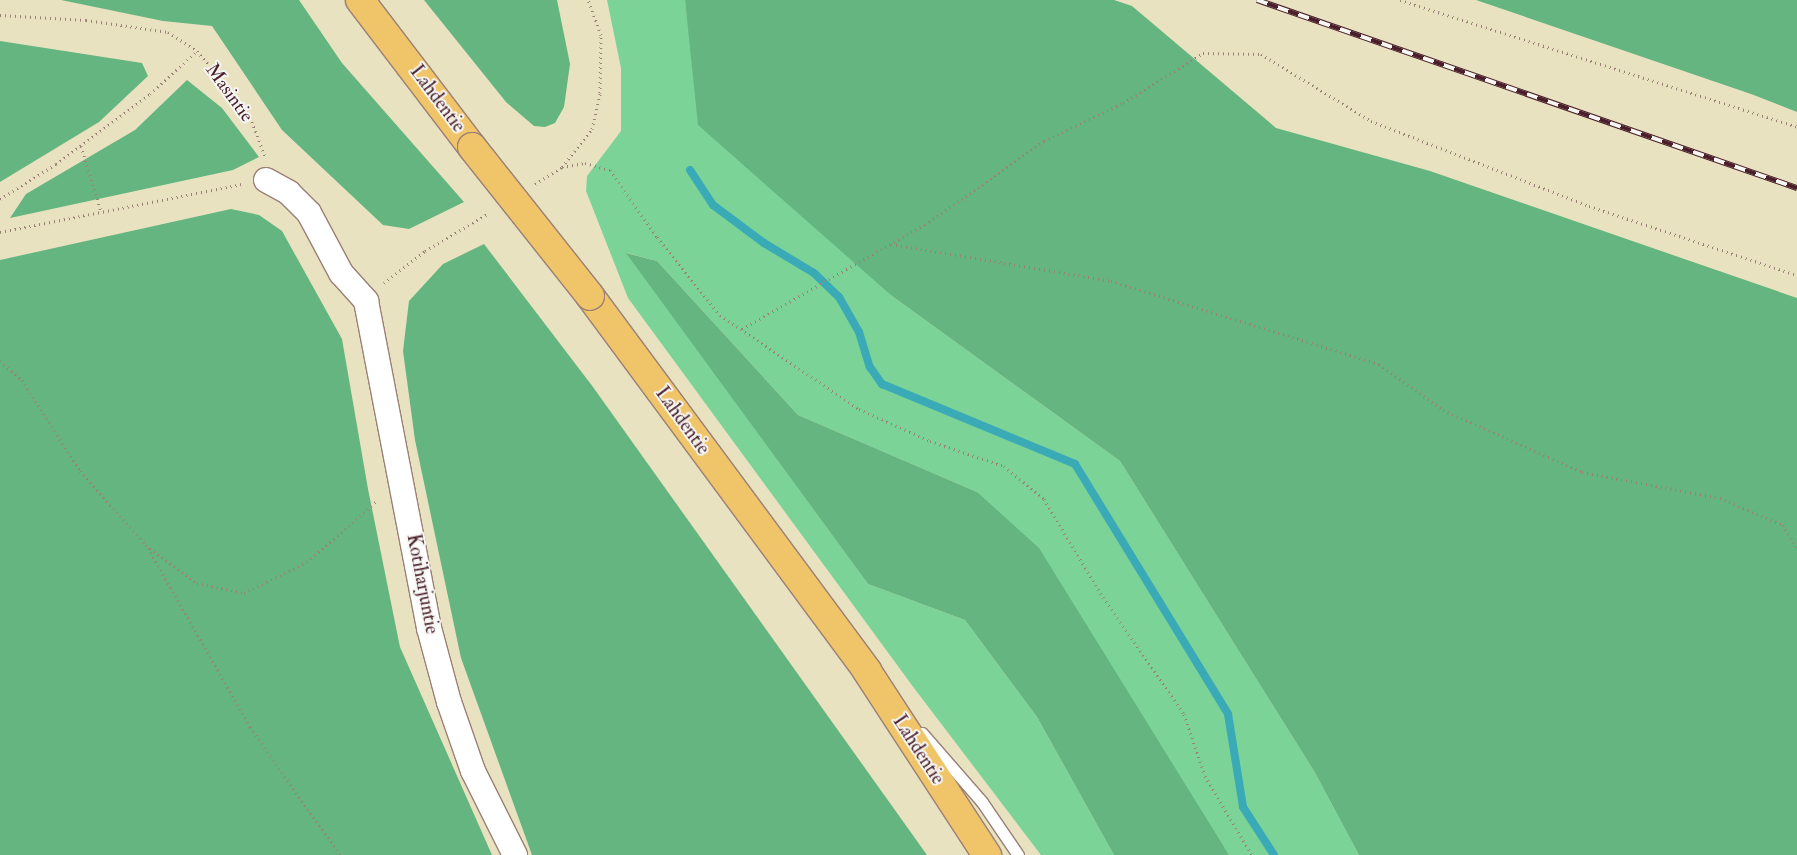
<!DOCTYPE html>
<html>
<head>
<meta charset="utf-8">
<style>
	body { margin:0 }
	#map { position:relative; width:1797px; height:855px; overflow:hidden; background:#e9e2c1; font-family:"IM FELL Double Pica",serif }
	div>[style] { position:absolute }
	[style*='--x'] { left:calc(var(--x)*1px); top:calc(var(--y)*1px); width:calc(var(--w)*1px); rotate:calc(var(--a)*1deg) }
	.green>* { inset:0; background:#7bd398 }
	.forest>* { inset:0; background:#64b580 }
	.stream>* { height:8px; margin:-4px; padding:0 4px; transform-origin:4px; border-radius:4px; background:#3aabb6 }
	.path>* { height:3px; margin-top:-1.5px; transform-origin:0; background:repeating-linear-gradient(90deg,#9a8076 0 1px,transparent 0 5px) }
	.roads { filter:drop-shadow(1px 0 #9a8076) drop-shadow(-1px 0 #9a8076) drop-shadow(0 1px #9a8076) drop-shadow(0 -1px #9a8076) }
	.service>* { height:11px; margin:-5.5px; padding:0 5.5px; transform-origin:5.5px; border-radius:5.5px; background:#fff }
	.minor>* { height:24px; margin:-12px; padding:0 12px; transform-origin:12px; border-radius:12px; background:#fff }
	.trunk>* { height:28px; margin:-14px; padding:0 14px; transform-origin:14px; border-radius:14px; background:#f0c469 }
	.rail>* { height:5.5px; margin-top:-2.75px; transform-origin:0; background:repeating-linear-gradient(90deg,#f6f6f2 0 11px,#4a1f2b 0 22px); box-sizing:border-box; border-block:1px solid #4a1f2b }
	.bridges { filter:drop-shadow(1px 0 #9a8076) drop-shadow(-1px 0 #9a8076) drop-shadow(0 1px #9a8076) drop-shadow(0 -1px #9a8076) }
	.trunk-bridge>* { height:28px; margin:-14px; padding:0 14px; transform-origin:14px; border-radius:14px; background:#f0c469 }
	span { translate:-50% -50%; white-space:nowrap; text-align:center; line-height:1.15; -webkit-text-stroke:4px #f6f6f2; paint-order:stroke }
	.street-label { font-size:19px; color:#4a1f2b }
</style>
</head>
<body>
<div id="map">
	<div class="green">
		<i style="clip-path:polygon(607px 0,685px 0,691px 44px,892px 296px,1120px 461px,1314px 771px,1359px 855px,1229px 855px,977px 492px,798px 415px,657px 261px,627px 253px,868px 584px,965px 620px,1037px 717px,1114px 855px,1041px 855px,914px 688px,628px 298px,586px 191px,587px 176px,621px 131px,621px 68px)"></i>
	</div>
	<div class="forest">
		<i style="clip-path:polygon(61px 0,299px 0,342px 63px,464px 202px,409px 229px,383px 225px,282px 130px,212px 26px,163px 21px)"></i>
		<i style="clip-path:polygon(424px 0,557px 0,570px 64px,564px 107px,555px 123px,545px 127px,534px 126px,506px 102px)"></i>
		<i style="clip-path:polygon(685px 0,1114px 0,1132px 6px,1276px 128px,1430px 171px,1797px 298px,1797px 855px,1359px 855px,1314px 771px,1120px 461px,892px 296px,698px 125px)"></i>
		<i style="clip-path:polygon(1476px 0,1797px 0,1797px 112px,1751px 94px)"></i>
		<i style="clip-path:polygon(0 41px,142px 63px,148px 76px,99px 122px,0 182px)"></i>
		<i style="clip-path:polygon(187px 80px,222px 108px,259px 157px,233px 170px,10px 218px,26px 194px,135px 130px)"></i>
		<i style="clip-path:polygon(231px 209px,259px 215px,282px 231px,342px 339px,368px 489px,400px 647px,492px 855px,0 855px,0 260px)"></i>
		<i style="clip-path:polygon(484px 244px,593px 387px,927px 855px,532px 855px,461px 658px,415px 440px,403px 351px,409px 301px,443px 264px)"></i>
		<i style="clip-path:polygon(626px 253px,657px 261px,798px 415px,977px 492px,1039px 548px,1229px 855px,1114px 855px,1037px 717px,965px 620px,868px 584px)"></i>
	</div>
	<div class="stream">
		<i style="--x:690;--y:170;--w:42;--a:56.7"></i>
		<i style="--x:713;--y:205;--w:64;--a:36.7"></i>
		<i style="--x:764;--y:243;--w:58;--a:31"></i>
		<i style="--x:814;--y:273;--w:35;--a:44"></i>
		<i style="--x:839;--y:297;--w:40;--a:60.3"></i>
		<i style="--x:859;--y:332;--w:37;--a:73"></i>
		<i style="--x:870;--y:367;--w:21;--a:55"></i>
		<i style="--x:882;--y:384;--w:209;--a:22.5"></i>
		<i style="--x:1075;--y:464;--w:293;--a:58.5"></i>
		<i style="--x:1228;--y:714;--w:94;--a:80.8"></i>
		<i style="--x:1243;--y:807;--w:57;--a:57.1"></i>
	</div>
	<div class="path">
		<i style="--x:1400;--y:0;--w:417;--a:17.7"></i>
		<i style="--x:0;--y:15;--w:86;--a:3.3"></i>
		<i style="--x:86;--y:20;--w:83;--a:8.3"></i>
		<i style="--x:168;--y:32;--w:35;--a:33"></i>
		<i style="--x:197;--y:51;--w:38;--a:49"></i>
		<i style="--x:222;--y:80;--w:46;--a:52.9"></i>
		<i style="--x:250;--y:117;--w:42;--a:69"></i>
		<i style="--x:81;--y:146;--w:68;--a:72.9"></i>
		<i style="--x:562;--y:167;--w:23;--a:-10"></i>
		<i style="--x:585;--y:163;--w:26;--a:16"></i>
		<i style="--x:610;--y:170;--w:82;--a:55"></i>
		<i style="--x:657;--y:237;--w:100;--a:51.1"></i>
		<i style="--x:720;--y:315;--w:168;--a:34.1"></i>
		<i style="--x:859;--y:409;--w:78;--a:24.3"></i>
		<i style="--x:930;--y:441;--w:78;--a:18.7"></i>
		<i style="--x:1004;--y:466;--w:52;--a:39.5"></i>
		<i style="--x:1044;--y:499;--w:114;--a:59"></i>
		<i style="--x:1103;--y:597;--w:142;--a:55.3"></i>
		<i style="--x:1184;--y:714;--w:65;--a:71.3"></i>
		<i style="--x:1205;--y:776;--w:92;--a:59.3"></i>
		<i style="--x:535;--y:184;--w:32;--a:-32"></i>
		<i style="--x:562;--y:167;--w:48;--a:-51.7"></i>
		<i style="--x:592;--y:129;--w:37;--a:-77"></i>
		<i style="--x:600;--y:93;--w:58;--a:-89"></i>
		<i style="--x:601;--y:35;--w:37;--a:-110"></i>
		<i style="--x:0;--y:199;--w:66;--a:-32"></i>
		<i style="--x:56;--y:164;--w:117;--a:-36.7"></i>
		<i style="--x:150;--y:94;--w:64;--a:-42.5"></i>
		<i style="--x:0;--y:232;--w:247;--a:-11.2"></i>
		<i style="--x:891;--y:244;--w:223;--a:9.5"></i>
		<i style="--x:1111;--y:281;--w:281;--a:17.2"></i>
		<i style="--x:1379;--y:364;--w:79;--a:35.7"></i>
		<i style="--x:1443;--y:410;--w:152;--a:24"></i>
		<i style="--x:1582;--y:472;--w:140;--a:10.7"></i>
		<i style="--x:1720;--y:498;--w:69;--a:23.2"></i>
		<i style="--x:1783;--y:525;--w:26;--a:58"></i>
		<i style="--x:384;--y:283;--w:52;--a:-38"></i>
		<i style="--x:425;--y:251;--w:74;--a:-30.7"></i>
		<i style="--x:742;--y:329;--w:215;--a:-29.8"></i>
		<i style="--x:929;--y:222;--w:141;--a:-35.2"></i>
		<i style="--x:1044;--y:141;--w:88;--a:-25.7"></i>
		<i style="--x:1123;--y:103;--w:94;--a:-32"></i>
		<i style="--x:1203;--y:53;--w:58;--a:1"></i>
		<i style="--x:1261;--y:54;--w:129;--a:31.3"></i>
		<i style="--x:1371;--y:121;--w:234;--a:21.3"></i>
		<i style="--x:1589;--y:206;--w:219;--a:18.4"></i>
		<i style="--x:0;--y:361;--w:29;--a:41"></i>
		<i style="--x:22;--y:380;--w:108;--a:57.5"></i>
		<i style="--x:80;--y:471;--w:99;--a:48.3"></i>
		<i style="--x:146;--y:545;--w:64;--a:36.7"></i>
		<i style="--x:197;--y:583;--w:48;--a:12"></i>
		<i style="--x:244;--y:593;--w:70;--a:-26.2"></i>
		<i style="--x:307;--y:562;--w:94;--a:-41.1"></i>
		<i style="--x:148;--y:548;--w:206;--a:60.3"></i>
		<i style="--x:250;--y:727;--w:156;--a:54.9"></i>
	</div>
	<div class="roads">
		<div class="service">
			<i style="--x:922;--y:733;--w:91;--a:49"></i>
			<i style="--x:982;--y:802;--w:64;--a:55.8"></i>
		</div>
		<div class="minor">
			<i style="--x:266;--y:180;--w:26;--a:29"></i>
			<i style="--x:289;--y:193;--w:28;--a:45"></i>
			<i style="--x:309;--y:213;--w:68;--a:61.9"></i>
			<i style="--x:341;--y:273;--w:38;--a:48"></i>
			<i style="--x:366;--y:301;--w:333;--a:79.1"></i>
			<i style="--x:429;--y:628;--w:77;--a:74.9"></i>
			<i style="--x:449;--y:702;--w:73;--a:70.8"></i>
			<i style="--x:473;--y:771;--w:94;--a:63.4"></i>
		</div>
		<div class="trunk">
			<i style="--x:360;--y:0;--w:185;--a:52.7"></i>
			<i style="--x:590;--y:296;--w:466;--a:53.5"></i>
			<i style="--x:867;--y:671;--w:220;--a:56.9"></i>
		</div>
	</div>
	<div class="rail">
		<i style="--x:1257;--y:0;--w:572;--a:19.2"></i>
	</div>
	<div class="bridges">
		<div class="trunk-bridge">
			<i style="--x:472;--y:147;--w:190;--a:51.6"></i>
		</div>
	</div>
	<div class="street-label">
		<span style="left:229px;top:93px;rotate:54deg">Masintie</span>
		<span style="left:437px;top:99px;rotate:53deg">Lahdentie</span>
		<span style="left:682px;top:421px;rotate:54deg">Lahdentie</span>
		<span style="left:422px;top:584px;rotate:79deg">Kotiharjuntie</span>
		<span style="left:918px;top:750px;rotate:57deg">Lahdentie</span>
	</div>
</div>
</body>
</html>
